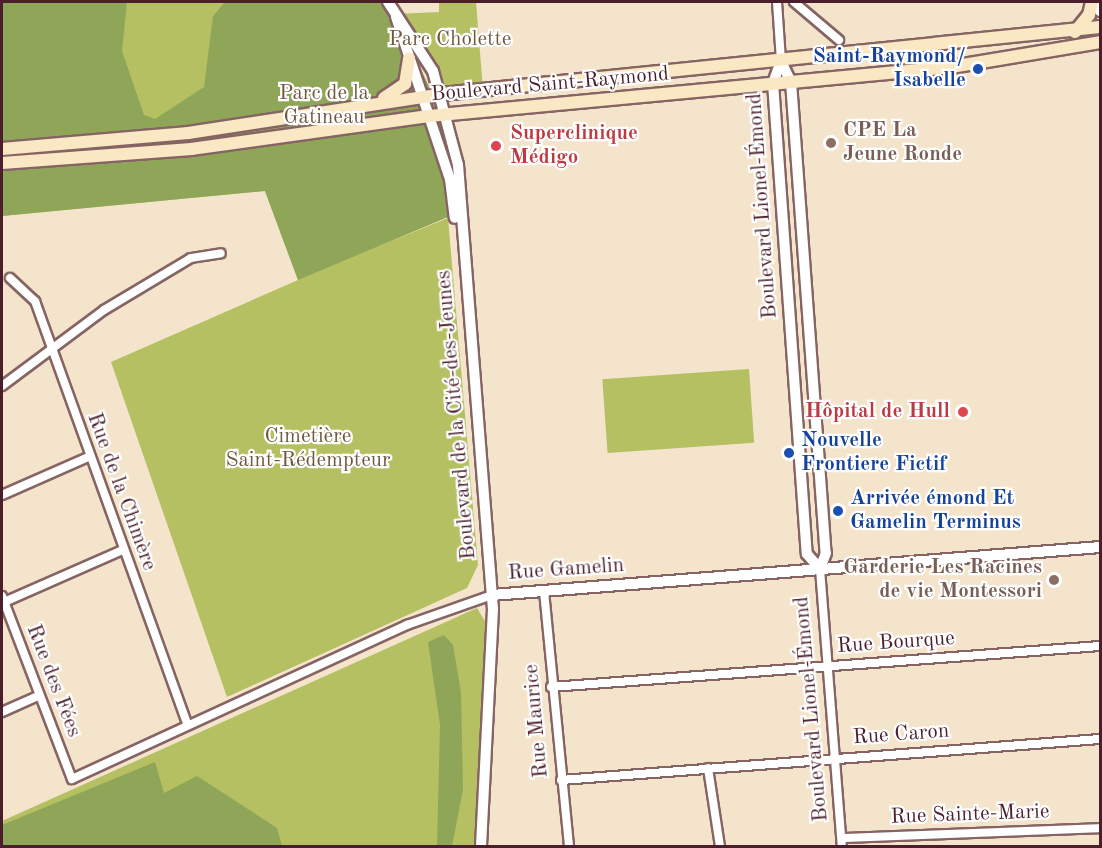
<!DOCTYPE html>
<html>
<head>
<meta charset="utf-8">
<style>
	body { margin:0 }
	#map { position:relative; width:1102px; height:848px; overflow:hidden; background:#f4e4cb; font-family:"Old Standard TT",serif }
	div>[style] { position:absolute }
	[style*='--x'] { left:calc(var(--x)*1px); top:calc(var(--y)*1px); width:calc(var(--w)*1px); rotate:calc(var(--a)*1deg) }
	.green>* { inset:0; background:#b4c062; transform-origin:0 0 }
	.forest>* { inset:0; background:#8fa658 }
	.roads { filter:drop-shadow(2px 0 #866463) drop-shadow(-2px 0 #866463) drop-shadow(0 2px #866463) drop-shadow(0 -2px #866463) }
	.minor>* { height:8px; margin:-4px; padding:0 4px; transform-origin:4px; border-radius:4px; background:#fff }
	.tertiary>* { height:10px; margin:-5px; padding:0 5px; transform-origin:5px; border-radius:5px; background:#fff }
	.secondary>* { height:12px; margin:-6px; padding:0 6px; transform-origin:6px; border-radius:6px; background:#fae7c3 }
	.dots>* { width:16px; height:16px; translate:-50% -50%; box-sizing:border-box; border:3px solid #fff; border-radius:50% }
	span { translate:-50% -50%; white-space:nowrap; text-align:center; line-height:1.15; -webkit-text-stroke:4.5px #fff; paint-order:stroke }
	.park-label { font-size:21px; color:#6f573e }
	.transit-label { font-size:21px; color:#164399; font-weight:700 }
	.right { translate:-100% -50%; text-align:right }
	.left { translate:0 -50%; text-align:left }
	.street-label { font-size:21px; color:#4a1f2b }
	.education-label { font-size:21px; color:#785e54; font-weight:700 }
	.health-label { font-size:21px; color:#be3a42; font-weight:700 }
	.frame { position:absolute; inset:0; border:3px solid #4a1f2b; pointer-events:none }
</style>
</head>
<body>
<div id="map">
	<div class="green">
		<i style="clip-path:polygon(2px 2px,388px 2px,395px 14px,439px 12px,439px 2px,476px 2px,483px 90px,442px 94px,396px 16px,434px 97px,462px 211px,374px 248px,448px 218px,478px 565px,467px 588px,227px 697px,111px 362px,298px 280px,265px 191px,2px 216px)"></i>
		<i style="left:749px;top:369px;width:74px;height:147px;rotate:86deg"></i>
		<i style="clip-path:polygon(477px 608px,486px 623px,475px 846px,2px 846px,2px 821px)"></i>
	</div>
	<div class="forest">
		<i style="clip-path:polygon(2px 2px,127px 2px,122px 51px,144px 115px,155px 119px,204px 87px,213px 16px,225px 2px,388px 2px,434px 97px,462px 211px,298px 280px,265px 191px,2px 216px)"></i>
		<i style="clip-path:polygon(444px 635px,453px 645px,461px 692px,463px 790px,452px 846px,437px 846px,440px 725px,428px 642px)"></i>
		<i style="clip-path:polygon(155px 762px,164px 793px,197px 776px,277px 828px,282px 846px,2px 846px,2px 825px)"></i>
	</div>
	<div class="roads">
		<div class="minor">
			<i style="--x:777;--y:2;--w:59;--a:86.1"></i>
			<i style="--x:794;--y:2;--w:59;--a:40.2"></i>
			<i style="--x:10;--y:278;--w:34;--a:43"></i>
			<i style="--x:35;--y:301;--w:451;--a:70.2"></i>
			<i style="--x:2;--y:386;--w:127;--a:-36.7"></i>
			<i style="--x:104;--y:310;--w:101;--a:-30.9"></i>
			<i style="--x:191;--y:258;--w:30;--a:-9"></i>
			<i style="--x:2;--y:495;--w:94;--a:-23.8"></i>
			<i style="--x:820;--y:569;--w:278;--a:85.5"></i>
			<i style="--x:544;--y:591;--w:256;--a:84.4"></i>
			<i style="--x:2;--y:596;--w:196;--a:69.1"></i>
			<i style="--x:72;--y:779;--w:369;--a:-24.7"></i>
			<i style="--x:407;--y:625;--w:90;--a:-19.4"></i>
			<i style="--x:2;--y:603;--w:132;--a:-23.7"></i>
			<i style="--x:551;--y:687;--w:551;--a:-4.27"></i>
			<i style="--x:2;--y:712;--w:39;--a:-24"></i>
			<i style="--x:708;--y:768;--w:79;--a:81.3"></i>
			<i style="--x:561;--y:780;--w:541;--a:-4.35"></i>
			<i style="--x:842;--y:838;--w:258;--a:-2.2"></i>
		</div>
		<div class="tertiary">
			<i style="--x:388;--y:2;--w:82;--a:56.9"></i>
			<i style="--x:433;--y:71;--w:97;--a:75.1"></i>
			<i style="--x:458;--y:165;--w:445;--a:85.5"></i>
			<i style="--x:493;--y:609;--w:237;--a:92.9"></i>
			<i style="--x:1096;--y:2;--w:10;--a:66"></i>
			<i style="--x:396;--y:17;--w:171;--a:71.6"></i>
			<i style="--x:450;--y:179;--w:39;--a:83"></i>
			<i style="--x:781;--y:61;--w:23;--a:110"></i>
			<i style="--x:773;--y:83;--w:472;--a:85.9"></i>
			<i style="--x:807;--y:554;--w:20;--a:49"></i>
			<i style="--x:781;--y:61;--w:23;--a:65"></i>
			<i style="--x:791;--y:82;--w:472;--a:85.8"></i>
			<i style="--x:826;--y:553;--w:17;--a:111"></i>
			<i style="--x:492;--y:595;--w:610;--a:-4.51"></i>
		</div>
		<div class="secondary">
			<i style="--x:1075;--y:32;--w:22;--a:-51"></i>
			<i style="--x:1089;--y:15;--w:13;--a:-77"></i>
			<i style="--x:384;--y:98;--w:25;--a:-34"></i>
			<i style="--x:405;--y:84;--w:26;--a:-81"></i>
			<i style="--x:2;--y:149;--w:187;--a:-4.9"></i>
			<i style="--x:188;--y:133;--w:257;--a:-8.7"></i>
			<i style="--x:442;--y:94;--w:661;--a:-5.81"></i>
			<i style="--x:2;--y:163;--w:190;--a:-4.2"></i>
			<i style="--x:191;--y:149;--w:240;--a:-7.9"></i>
			<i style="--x:429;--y:116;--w:524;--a:-5.36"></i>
			<i style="--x:951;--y:67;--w:151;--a:-9.5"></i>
		</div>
	</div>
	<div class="dots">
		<i style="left:978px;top:69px;background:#1a4fb4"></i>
		<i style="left:831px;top:143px;background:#8d6e63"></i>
		<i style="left:496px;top:146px;background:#e0444e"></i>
		<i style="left:963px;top:412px;background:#e0444e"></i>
		<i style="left:789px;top:453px;background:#1a4fb4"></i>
		<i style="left:838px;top:511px;background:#1a4fb4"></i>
		<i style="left:1054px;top:580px;background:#8d6e63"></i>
	</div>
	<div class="park-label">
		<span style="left:450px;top:40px">Parc Cholette</span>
		<span style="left:324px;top:106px">Parc de la<br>Gatineau</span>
		<span style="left:308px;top:449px">Cimetière<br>Saint-Rédempteur</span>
	</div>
	<div class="transit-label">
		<span class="right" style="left:966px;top:69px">Saint-Raymond/<br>Isabelle</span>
		<span class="left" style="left:801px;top:453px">Nouvelle<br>Frontiere Fictif</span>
		<span class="left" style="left:850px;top:511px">Arrivée émond Et<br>Gamelin Terminus</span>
	</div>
	<div class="street-label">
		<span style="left:550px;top:85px;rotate:-5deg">Boulevard Saint-Raymond</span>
		<span style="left:763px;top:206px;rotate:-94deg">Boulevard Lionel-Émond</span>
		<span style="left:457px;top:415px;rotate:-95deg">Boulevard de la Cité-des-Jeunes</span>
		<span style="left:121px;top:492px;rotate:70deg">Rue de la Chimère</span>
		<span style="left:566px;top:570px;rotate:-4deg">Rue Gamelin</span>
		<span style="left:896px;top:643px;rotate:-4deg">Rue Bourque</span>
		<span style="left:53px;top:681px;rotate:69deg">Rue des Fées</span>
		<span style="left:812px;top:709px;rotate:-95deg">Boulevard Lionel-Émond</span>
		<span style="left:537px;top:721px;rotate:-95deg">Rue Maurice</span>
		<span style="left:901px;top:735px;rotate:-4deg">Rue Caron</span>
		<span style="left:970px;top:815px;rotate:-2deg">Rue Sainte-Marie</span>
	</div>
	<div class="education-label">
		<span class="left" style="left:843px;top:143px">CPE La<br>Jeune Ronde</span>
		<span class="right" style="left:1042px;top:580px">Garderie Les Racines<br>de vie Montessori</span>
	</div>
	<div class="health-label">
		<span class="left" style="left:510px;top:146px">Superclinique<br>Médigo</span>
		<span class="right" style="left:950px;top:412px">Hôpital de Hull</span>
	</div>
	<div class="frame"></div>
</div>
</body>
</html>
